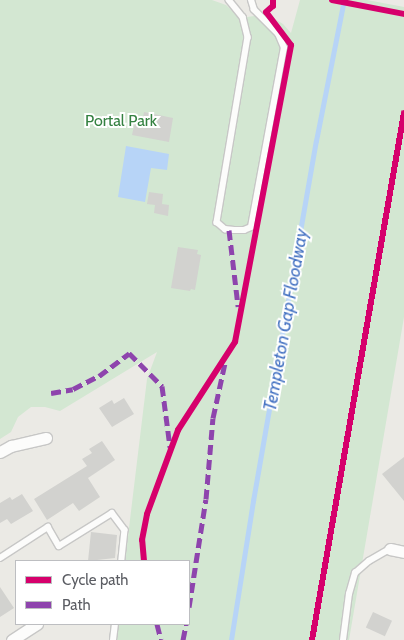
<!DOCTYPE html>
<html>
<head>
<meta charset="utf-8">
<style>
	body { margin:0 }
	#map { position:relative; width:404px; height:640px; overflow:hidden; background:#ebeae5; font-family:Cabin,sans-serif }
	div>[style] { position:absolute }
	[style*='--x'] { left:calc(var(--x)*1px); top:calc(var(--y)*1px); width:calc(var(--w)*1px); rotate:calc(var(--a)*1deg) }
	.green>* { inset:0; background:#d3e7d2 }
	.water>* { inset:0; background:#b7d4f7 }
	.stream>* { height:4.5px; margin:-2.25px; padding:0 2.25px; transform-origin:2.25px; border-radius:2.25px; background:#b7d4f7 }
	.building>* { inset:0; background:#d2d2cf; transform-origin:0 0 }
	.roads { filter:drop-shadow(1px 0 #c7c7c6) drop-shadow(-1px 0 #c7c7c6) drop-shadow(0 1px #c7c7c6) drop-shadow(0 -1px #c7c7c6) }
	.lane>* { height:5.5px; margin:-2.75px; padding:0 2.75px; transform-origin:2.75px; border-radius:2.75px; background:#fcfcfb }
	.street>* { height:11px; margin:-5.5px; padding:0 5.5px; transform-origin:5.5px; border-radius:5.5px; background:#fcfcfb }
	.quiet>* { height:5px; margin-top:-2.5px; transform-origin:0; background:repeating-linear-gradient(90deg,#8e44ad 0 10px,transparent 0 15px) }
	.cycleway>* { height:6px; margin:-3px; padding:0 3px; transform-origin:3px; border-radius:3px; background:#d6006c }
	span { translate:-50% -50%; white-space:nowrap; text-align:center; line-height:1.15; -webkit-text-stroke:4px #fff; paint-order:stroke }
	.park-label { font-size:16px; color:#348141 }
	.water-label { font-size:18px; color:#4472c2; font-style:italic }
	.legend { position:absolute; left:15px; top:560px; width:175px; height:65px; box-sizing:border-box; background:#fff; border:1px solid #bdbec1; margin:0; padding:6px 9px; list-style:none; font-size:15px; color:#5b5d63 }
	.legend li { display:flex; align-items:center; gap:10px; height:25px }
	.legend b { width:25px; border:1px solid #bdbec1 }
</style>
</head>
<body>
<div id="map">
	<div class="green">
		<i style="clip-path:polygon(0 0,212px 0,226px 5px,240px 18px,267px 14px,283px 24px,291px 33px,300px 0,367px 0,404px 7px,404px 317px,349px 640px,115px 640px,117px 624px,189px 624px,189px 561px,125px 561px,147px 379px,157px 352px,60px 411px,45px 407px,31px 407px,18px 417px,11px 432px,0 439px)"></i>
	</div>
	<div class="water">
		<i style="clip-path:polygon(126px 146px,169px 154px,167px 170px,151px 168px,145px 202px,118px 197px)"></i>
	</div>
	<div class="stream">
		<i style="--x:231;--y:640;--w:141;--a:-81"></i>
		<i style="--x:253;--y:501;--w:365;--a:-80.1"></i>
		<i style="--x:316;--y:141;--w:144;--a:-78.8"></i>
	</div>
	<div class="building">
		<i style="clip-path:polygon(144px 112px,173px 118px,169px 142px,132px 135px,136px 117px,143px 118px)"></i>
		<i style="clip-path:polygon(149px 192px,163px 194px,162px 204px,169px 205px,168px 216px,154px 213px,155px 205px,147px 204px)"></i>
		<i style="clip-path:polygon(178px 247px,198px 250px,197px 254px,201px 255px,195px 290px,191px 289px,190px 291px,171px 288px)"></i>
		<i style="clip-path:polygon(124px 398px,134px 414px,112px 427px,99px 408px,112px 400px,114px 404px)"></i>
		<i style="clip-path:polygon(102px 441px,115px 460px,88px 478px,100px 497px,79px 511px,73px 503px,47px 520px,34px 499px,87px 466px,82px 459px,92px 453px,89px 449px)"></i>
		<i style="clip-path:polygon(404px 457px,404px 501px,382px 474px)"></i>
		<i style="clip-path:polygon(22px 494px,33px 511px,11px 524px,7px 519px,0 523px,0 503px,10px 497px,12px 500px)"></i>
		<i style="clip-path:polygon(91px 532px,117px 535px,115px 558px,88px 561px)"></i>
		<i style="clip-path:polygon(0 587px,14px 608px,0 617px)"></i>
		<i style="left:373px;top:612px;width:21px;height:17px;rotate:25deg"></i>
	</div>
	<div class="roads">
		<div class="lane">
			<i style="--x:229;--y:0;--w:22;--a:51"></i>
			<i style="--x:243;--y:17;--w:21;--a:76"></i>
			<i style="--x:248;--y:37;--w:188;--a:99.5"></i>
			<i style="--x:217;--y:222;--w:11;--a:41"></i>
			<i style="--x:225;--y:229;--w:9;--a:6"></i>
			<i style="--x:234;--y:230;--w:10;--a:0"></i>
			<i style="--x:244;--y:230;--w:8;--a:-23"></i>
			<i style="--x:251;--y:227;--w:182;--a:-79.6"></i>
			<i style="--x:284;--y:48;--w:15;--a:-113"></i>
			<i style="--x:278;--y:34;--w:34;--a:-135"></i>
			<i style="--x:254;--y:10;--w:10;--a:-107"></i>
			<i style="--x:0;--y:558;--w:57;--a:-32.9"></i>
			<i style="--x:48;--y:527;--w:22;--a:60"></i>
			<i style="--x:59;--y:546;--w:62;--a:-31.9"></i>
			<i style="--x:112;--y:513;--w:21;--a:53"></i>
			<i style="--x:125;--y:530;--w:31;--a:96"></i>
			<i style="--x:113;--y:640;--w:16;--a:-83"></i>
			<i style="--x:343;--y:640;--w:46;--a:-82.6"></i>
			<i style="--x:349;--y:594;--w:22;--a:-74"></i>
			<i style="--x:355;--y:573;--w:18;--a:-41"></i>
			<i style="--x:369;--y:561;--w:24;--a:-30"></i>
		</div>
		<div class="street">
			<i style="--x:0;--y:452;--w:13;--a:-29"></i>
			<i style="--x:11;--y:446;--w:36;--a:-13"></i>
			<i style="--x:390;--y:549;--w:14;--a:12"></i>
			<i style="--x:12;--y:640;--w:30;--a:-33"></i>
		</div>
	</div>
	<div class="quiet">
		<i style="--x:229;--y:230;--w:77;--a:83.2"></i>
		<i style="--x:51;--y:393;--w:22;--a:-10"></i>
		<i style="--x:73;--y:389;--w:29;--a:-27"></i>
		<i style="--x:99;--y:376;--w:38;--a:-37"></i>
		<i style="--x:129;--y:353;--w:47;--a:45"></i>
		<i style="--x:162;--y:386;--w:62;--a:82.5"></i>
		<i style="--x:189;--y:607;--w:109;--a:-81.1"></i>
		<i style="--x:206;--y:499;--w:81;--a:-85.1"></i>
		<i style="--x:213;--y:418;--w:56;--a:-77.7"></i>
		<i style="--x:157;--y:624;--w:16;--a:76"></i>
		<i style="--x:183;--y:640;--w:16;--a:-79"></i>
	</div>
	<div class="cycleway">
		<i style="--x:332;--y:0;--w:73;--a:11"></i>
		<i style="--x:144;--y:561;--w:21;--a:-95"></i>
		<i style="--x:142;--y:540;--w:26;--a:-79"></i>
		<i style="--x:147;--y:514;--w:90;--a:-69.7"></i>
		<i style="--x:178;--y:430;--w:105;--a:-57.1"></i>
		<i style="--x:235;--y:342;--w:302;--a:-79.3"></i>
		<i style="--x:291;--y:45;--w:41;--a:-127.1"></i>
		<i style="--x:266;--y:12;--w:9;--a:-41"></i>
		<i style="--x:273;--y:6;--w:6;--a:-90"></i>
		<i style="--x:312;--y:640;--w:535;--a:-80.1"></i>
	</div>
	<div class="park-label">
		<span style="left:121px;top:121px">Portal Park</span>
	</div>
	<div class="water-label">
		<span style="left:286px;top:320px;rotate:-80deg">Templeton Gap Floodway</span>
	</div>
	<ul class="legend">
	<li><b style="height:6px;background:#d6006c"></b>Cycle path</li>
	<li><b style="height:6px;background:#8e44ad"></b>Path</li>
	</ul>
</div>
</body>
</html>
